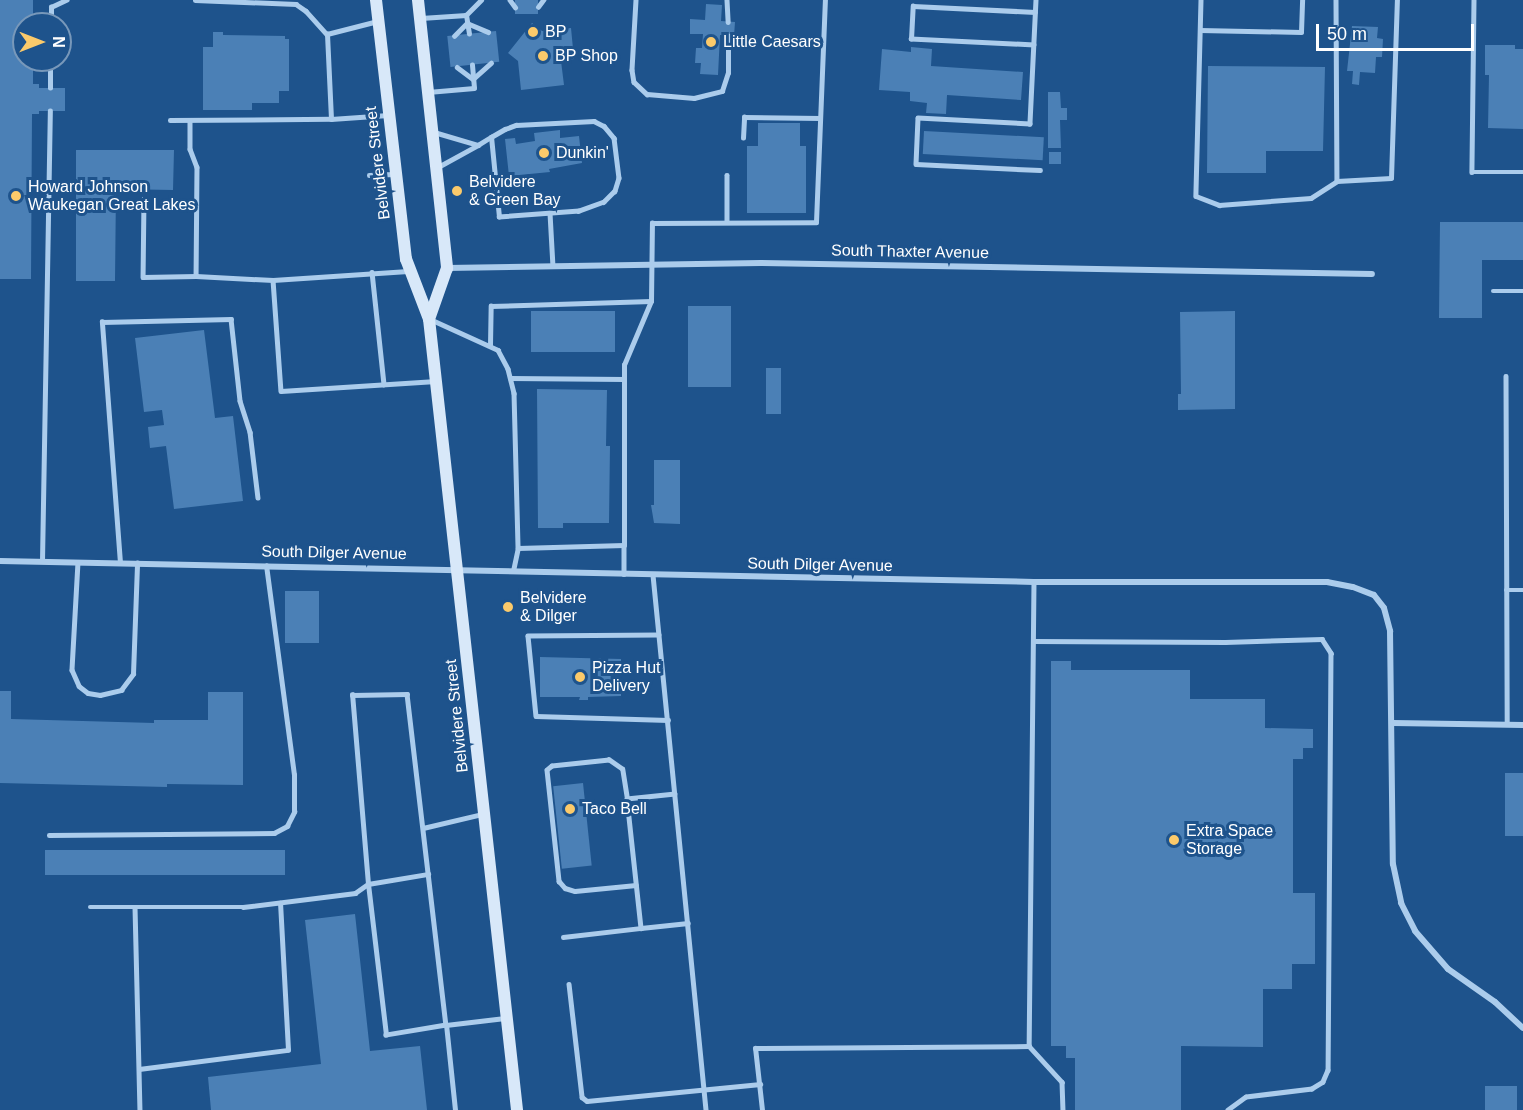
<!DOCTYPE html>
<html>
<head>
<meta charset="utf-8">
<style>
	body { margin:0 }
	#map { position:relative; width:1523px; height:1110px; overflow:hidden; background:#1e538c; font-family:Arial,sans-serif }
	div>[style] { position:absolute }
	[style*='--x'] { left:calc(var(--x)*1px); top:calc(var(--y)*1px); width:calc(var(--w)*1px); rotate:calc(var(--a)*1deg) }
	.building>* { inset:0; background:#4b80b6; transform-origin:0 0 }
	.service>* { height:4.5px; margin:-2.25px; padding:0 2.25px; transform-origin:2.25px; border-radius:2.25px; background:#abccec }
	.minor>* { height:6px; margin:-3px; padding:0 3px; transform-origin:3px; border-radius:3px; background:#abccec }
	.secondary>* { height:12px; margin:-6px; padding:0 6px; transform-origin:6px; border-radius:6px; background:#d8e8f9 }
	.dots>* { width:16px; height:16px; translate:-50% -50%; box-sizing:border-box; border:3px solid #1e538c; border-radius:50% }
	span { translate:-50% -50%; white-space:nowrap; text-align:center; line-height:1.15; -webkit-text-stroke:6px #1e538c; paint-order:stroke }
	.poi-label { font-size:16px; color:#fff }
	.left { translate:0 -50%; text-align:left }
	.street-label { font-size:16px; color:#fff }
	.north { position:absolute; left:12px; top:12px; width:60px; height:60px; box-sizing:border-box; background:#1e538c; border:2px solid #7898ba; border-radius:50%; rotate:90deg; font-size:16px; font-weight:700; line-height:24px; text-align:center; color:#fff }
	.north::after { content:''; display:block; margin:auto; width:21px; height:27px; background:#fbca6b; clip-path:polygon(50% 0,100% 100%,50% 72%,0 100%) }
	.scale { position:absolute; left:1316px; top:24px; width:158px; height:27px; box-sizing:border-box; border:3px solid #fff; border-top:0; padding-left:8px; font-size:18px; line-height:21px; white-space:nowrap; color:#fff; -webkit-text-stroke:4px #1e538c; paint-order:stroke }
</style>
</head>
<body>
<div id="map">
	<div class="building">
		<i style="clip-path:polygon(0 0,33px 0,33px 24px,24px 24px,24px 60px,33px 60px,33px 84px,39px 84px,39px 88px,65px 88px,65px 111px,39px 111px,39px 114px,32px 114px,31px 279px,0 279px)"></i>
		<i style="left:515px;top:0;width:23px;height:14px"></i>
		<i style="clip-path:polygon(706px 4px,722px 5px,721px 21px,735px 22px,734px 36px,720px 35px,718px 75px,700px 74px,701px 63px,695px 63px,696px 48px,702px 48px,703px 34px,690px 34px,690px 19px,705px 20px)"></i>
		<i style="clip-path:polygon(532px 23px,542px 31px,571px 28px,574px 59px,561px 61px,564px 85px,521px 90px,518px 61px,508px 53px)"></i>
		<i style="clip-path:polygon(1352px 26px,1378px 27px,1377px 38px,1383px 39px,1382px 57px,1376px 57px,1375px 73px,1360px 72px,1359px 85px,1352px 84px,1353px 71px,1347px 71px)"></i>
		<i style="left:496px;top:31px;width:31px;height:49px;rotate:84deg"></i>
		<i style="clip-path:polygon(213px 32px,223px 32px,223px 35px,285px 36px,285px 39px,289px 39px,289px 91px,279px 91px,279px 103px,252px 103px,252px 110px,203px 110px,203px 47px,213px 47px)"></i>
		<i style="clip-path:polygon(1485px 45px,1515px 45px,1515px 49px,1523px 49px,1523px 129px,1488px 128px,1489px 75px,1485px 75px)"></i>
		<i style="clip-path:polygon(911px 47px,932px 49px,931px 66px,1023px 72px,1021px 100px,947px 95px,946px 114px,926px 113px,927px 103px,910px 101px,910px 92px,879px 90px,882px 49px,911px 52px)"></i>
		<i style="clip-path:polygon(1208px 66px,1325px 67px,1323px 151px,1266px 151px,1266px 173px,1207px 173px)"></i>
		<i style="clip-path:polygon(1048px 92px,1060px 92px,1061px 108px,1067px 108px,1067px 120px,1060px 120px,1061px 148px,1048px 148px)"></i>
		<i style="clip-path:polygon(758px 123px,800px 123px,800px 146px,806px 146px,806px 213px,747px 213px,747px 146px,758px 146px)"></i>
		<i style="clip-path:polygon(560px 130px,560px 138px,579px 136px,582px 163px,549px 169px,550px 172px,509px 176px,505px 139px,515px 138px,516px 144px,535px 141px,534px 133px)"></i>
		<i style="left:924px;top:131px;width:120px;height:23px;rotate:3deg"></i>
		<i style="clip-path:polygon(76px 150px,174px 150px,173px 190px,116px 189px,115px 281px,76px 281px)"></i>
		<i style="left:1049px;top:152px;width:12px;height:12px"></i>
		<i style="clip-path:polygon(1440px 222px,1523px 222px,1523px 260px,1482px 260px,1482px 318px,1439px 318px)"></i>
		<i style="left:688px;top:306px;width:43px;height:81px"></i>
		<i style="left:531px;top:311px;width:84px;height:41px"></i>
		<i style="clip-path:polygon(1235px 311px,1235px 409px,1178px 410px,1178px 394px,1181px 394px,1180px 312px)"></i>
		<i style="clip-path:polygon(204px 330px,215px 418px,233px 416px,243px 501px,174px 509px,166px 446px,150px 448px,148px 427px,164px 425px,162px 410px,144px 412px,135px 338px)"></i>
		<i style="left:766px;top:368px;width:15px;height:46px"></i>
		<i style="clip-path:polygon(537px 389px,607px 390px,606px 446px,610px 446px,609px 523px,563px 523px,563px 528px,538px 528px)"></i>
		<i style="clip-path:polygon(654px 460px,680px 460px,680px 524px,654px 523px,651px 505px,654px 505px)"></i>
		<i style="left:319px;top:591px;width:52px;height:34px;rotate:90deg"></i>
		<i style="clip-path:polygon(540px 657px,621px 659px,621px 696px,588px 697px,588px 700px,579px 700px,580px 697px,540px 697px)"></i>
		<i style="clip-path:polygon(1051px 661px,1071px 661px,1071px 670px,1190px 670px,1190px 699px,1265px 699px,1265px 728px,1313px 729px,1313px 748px,1303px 748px,1303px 759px,1293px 759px,1293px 893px,1315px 893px,1315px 964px,1292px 964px,1292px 989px,1263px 989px,1263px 1047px,1181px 1046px,1181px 1110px,1075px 1110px,1075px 1058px,1066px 1058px,1066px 1046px,1051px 1046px)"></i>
		<i style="clip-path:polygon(0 691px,11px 691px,11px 719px,154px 723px,154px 720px,208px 720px,208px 692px,243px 692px,243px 785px,167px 784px,167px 787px,0 783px)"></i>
		<i style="left:1505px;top:773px;width:18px;height:63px"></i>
		<i style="left:583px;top:783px;width:83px;height:30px;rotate:84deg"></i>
		<i style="left:45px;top:850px;width:240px;height:25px"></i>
		<i style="clip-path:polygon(355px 914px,370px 1051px,420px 1046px,427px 1110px,211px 1110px,208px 1077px,321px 1064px,305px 920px)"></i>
		<i style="left:1485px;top:1086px;width:32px;height:24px"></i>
	</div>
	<div class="service">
		<i style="--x:195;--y:0;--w:101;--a:2.3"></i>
		<i style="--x:296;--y:4;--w:12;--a:35"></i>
		<i style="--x:306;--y:11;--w:31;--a:48"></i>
		<i style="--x:327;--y:34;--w:53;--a:-14.3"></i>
		<i style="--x:510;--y:0;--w:9;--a:54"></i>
		<i style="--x:636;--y:0;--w:70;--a:93.3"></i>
		<i style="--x:632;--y:70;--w:12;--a:81"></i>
		<i style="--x:634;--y:82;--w:18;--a:43"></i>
		<i style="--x:647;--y:94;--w:47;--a:4.9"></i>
		<i style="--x:694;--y:98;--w:29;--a:-14"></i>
		<i style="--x:722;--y:91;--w:19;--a:-72"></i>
		<i style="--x:728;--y:73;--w:37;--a:-90"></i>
		<i style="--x:727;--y:0;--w:22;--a:87"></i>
		<i style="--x:1036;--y:0;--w:124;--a:92.8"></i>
		<i style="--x:1030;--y:124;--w:112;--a:-176.9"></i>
		<i style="--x:918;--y:118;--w:46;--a:92.5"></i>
		<i style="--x:916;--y:164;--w:124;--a:2.8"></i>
		<i style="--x:1201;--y:0;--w:196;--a:91.5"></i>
		<i style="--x:1196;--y:196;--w:25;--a:21"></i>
		<i style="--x:1219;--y:205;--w:92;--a:-4.4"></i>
		<i style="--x:1311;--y:198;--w:31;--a:-33"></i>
		<i style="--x:1336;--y:0;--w:181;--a:89.7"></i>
		<i style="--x:1337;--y:181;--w:54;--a:-3.2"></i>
		<i style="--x:1391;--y:178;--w:178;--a:-88.1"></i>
		<i style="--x:1474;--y:0;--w:172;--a:90.7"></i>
		<i style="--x:1472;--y:172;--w:51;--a:0"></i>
		<i style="--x:538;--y:7;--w:9;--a:-54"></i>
		<i style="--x:421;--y:18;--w:45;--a:-3.8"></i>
		<i style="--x:51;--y:24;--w:17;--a:-90"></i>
		<i style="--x:51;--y:7;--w:17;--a:-25"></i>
		<i style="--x:1200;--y:30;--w:101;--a:1.1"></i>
		<i style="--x:1301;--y:32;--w:32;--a:-88"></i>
		<i style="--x:469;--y:34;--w:19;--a:-99"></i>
		<i style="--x:466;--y:15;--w:21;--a:-45"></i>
		<i style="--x:454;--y:36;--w:18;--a:-45"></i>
		<i style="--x:467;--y:23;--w:23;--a:23"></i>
		<i style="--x:1034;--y:45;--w:123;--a:-177.2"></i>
		<i style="--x:911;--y:39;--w:33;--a:-87"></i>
		<i style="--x:913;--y:6;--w:122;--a:2.8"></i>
		<i style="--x:457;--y:67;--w:20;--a:37"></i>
		<i style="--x:473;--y:79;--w:24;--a:-42"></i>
		<i style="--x:50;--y:88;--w:28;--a:-90"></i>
		<i style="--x:428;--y:92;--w:46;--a:-5"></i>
		<i style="--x:474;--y:88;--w:23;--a:-95"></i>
		<i style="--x:331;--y:119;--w:57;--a:-4"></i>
		<i style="--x:170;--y:120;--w:161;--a:-0.4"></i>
		<i style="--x:331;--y:119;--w:85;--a:-92.7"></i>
		<i style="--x:190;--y:120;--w:29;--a:90"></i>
		<i style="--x:190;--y:149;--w:19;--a:69"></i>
		<i style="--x:197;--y:167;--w:109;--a:90.5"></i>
		<i style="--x:196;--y:276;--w:77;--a:3"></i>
		<i style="--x:273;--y:280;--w:135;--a:-3.8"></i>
		<i style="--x:434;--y:132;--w:46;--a:16.5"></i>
		<i style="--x:743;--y:138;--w:21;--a:-87"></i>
		<i style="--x:744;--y:117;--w:76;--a:0.8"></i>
		<i style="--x:438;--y:167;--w:46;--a:-28.8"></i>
		<i style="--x:478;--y:145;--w:15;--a:-32"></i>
		<i style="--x:491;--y:137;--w:16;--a:-30"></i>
		<i style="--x:505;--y:129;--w:12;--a:-20"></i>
		<i style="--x:516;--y:125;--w:78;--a:-2.9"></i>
		<i style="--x:594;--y:121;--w:11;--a:27"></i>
		<i style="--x:604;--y:126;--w:16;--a:50"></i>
		<i style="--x:614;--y:138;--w:40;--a:82.9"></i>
		<i style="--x:619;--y:178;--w:14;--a:107"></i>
		<i style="--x:615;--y:191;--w:16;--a:135"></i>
		<i style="--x:604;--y:202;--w:27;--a:160"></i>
		<i style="--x:579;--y:211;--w:80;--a:175.7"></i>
		<i style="--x:499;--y:217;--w:80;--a:-95.7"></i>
		<i style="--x:369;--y:175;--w:25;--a:-2"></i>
		<i style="--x:727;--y:175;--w:47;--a:90"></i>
		<i style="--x:144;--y:199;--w:78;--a:90.7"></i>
		<i style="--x:143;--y:277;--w:53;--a:-1.1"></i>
		<i style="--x:550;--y:213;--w:53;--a:86.8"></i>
		<i style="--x:372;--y:272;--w:113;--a:83.9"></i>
		<i style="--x:273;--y:280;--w:111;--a:85.9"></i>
		<i style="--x:281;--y:391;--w:155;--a:-3.7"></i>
		<i style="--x:1493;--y:291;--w:30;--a:0"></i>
		<i style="--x:430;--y:319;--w:75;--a:24.5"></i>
		<i style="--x:498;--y:350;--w:21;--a:62"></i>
		<i style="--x:508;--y:369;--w:25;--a:76"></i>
		<i style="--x:514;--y:393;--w:155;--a:88.5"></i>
		<i style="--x:490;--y:345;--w:39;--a:-89"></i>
		<i style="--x:491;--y:306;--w:160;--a:-1.8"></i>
		<i style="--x:1506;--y:376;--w:348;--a:89.8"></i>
		<i style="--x:510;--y:378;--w:114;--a:0.5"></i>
		<i style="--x:624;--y:545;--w:180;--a:-90"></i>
		<i style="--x:624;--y:365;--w:69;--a:-67.1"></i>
		<i style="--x:651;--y:301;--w:78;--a:-89.3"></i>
		<i style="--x:652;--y:223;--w:164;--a:-0.3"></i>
		<i style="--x:816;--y:222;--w:222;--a:-87.7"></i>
		<i style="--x:42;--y:561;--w:450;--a:-89"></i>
		<i style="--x:78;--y:562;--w:108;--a:93.2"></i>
		<i style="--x:72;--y:670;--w:17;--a:66"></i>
		<i style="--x:79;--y:686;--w:11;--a:38"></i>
		<i style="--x:88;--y:693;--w:12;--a:9"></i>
		<i style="--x:100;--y:695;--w:22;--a:-13"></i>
		<i style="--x:121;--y:690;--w:20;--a:-53"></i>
		<i style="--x:133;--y:674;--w:111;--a:-87.9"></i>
		<i style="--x:120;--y:563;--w:242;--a:-94.3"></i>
		<i style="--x:102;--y:322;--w:129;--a:-1.3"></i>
		<i style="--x:231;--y:319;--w:82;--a:83.7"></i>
		<i style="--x:240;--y:401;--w:33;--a:72"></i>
		<i style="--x:250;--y:432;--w:66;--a:83.1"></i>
		<i style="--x:513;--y:571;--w:24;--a:-78"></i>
		<i style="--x:518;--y:548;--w:106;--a:-1.6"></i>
		<i style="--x:624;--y:545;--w:29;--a:90"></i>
		<i style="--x:653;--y:575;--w:538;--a:84.34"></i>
		<i style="--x:1034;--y:582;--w:464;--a:90.6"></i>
		<i style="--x:1029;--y:1046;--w:49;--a:47.5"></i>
		<i style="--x:1062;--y:1082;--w:28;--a:88"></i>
		<i style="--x:1506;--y:590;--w:17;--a:0"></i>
		<i style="--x:659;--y:635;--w:131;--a:179.6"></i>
		<i style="--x:528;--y:636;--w:80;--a:84.3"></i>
		<i style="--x:536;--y:716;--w:132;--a:1.7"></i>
		<i style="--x:1033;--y:641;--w:192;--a:0.3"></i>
		<i style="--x:1225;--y:642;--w:97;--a:-1.8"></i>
		<i style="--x:1322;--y:639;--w:17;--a:57"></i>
		<i style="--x:1331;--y:653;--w:417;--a:90.4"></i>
		<i style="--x:1328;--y:1070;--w:13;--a:113"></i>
		<i style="--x:1323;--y:1082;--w:13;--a:148"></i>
		<i style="--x:1312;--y:1089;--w:66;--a:173.1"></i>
		<i style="--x:1246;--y:1097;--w:22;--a:144"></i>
		<i style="--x:407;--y:694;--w:333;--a:83.3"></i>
		<i style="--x:446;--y:1025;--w:61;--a:170.5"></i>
		<i style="--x:386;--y:1035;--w:152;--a:-96.8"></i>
		<i style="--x:368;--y:884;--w:190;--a:-94.8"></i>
		<i style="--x:352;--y:695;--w:55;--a:-1"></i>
		<i style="--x:675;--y:794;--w:48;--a:174.1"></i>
		<i style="--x:627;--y:799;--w:130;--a:83.8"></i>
		<i style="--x:641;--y:928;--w:47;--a:-6.1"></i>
		<i style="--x:627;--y:799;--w:30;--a:-99"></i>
		<i style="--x:622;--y:769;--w:16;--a:-145"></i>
		<i style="--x:609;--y:760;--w:57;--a:174"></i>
		<i style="--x:552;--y:766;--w:6;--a:141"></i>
		<i style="--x:547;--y:770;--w:112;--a:83.8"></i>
		<i style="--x:559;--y:881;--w:9;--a:49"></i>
		<i style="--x:565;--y:888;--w:10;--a:17"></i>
		<i style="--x:575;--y:891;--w:61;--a:-5.6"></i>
		<i style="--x:423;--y:828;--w:61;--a:-13.3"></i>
		<i style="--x:49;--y:835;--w:225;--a:-0.5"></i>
		<i style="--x:274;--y:833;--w:15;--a:-28"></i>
		<i style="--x:287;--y:826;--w:16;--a:-63"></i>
		<i style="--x:294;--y:812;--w:37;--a:-90"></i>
		<i style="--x:294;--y:775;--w:211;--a:-97.6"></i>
		<i style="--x:90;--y:907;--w:153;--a:0"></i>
		<i style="--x:243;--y:907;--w:113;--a:-7.1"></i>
		<i style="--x:355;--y:893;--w:16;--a:-35"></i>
		<i style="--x:368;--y:884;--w:61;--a:-9.5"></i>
		<i style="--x:135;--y:907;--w:203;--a:88.6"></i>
		<i style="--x:563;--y:937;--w:79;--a:-6.6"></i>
		<i style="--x:569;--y:984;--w:114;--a:83.4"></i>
		<i style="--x:582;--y:1097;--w:6;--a:39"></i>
		<i style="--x:587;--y:1101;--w:174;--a:-5.6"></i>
		<i style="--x:139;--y:1069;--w:150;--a:-7.3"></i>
		<i style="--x:288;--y:1050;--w:147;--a:-93.1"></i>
		<i style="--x:455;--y:1110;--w:85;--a:-96"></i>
		<i style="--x:446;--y:1025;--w:59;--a:-6.8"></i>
		<i style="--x:762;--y:1110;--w:62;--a:-96.4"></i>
		<i style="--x:755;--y:1048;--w:274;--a:-0.4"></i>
	</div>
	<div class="minor">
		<i style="--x:447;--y:268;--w:314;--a:-0.9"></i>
		<i style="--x:761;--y:263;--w:611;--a:1.03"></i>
		<i style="--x:0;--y:561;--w:1034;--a:1.16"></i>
		<i style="--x:1034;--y:582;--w:293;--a:0"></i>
		<i style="--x:1327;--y:582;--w:26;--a:11"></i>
		<i style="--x:1353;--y:587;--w:22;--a:21"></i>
		<i style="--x:1374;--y:595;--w:16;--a:52"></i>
		<i style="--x:1384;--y:608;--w:24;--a:75"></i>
		<i style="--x:1390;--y:631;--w:233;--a:89.3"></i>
		<i style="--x:1393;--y:864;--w:40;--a:78"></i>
		<i style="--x:1401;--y:903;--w:31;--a:63"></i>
		<i style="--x:1415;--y:931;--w:50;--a:49"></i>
		<i style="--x:1448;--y:969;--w:57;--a:35.1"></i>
		<i style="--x:1495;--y:1002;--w:38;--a:43"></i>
		<i style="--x:1393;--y:723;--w:130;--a:0.9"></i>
	</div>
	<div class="secondary">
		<i style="--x:376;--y:0;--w:261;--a:83.4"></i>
		<i style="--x:406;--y:259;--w:64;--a:69"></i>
		<i style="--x:429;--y:319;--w:796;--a:83.65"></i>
		<i style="--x:418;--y:0;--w:270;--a:83.8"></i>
		<i style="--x:447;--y:268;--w:54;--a:109.4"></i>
	</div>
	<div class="dots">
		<i style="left:533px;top:32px;background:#fbca6b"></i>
		<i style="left:711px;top:42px;background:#fbca6b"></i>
		<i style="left:543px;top:56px;background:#fbca6b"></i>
		<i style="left:544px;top:153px;background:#fbca6b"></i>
		<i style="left:457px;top:191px;background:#fbca6b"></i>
		<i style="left:16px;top:196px;background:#fbca6b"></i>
		<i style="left:508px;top:607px;background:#fbca6b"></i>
		<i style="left:580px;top:677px;background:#fbca6b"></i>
		<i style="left:570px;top:809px;background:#fbca6b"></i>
		<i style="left:1174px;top:840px;background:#fbca6b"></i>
	</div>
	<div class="poi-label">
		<span class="left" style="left:545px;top:32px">BP</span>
		<span class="left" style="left:723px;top:42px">Little Caesars</span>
		<span class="left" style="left:555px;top:56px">BP Shop</span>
		<span class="left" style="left:556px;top:153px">Dunkin'</span>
		<span class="left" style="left:469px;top:191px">Belvidere<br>&amp; Green Bay</span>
		<span class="left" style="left:28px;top:196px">Howard Johnson<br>Waukegan Great Lakes</span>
		<span class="left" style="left:520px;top:607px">Belvidere<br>&amp; Dilger</span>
		<span class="left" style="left:592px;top:677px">Pizza Hut<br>Delivery</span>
		<span class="left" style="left:582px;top:809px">Taco Bell</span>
		<span class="left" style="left:1186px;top:840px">Extra Space<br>Storage</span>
	</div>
	<div class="street-label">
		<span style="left:378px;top:163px;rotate:-97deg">Belvidere Street</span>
		<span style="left:910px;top:252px;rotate:1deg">South Thaxter Avenue</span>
		<span style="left:334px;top:553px;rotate:1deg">South Dilger Avenue</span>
		<span style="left:820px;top:565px;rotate:1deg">South Dilger Avenue</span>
		<span style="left:457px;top:716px;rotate:-96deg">Belvidere Street</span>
	</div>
	<div class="north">N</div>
	<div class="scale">50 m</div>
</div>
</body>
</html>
